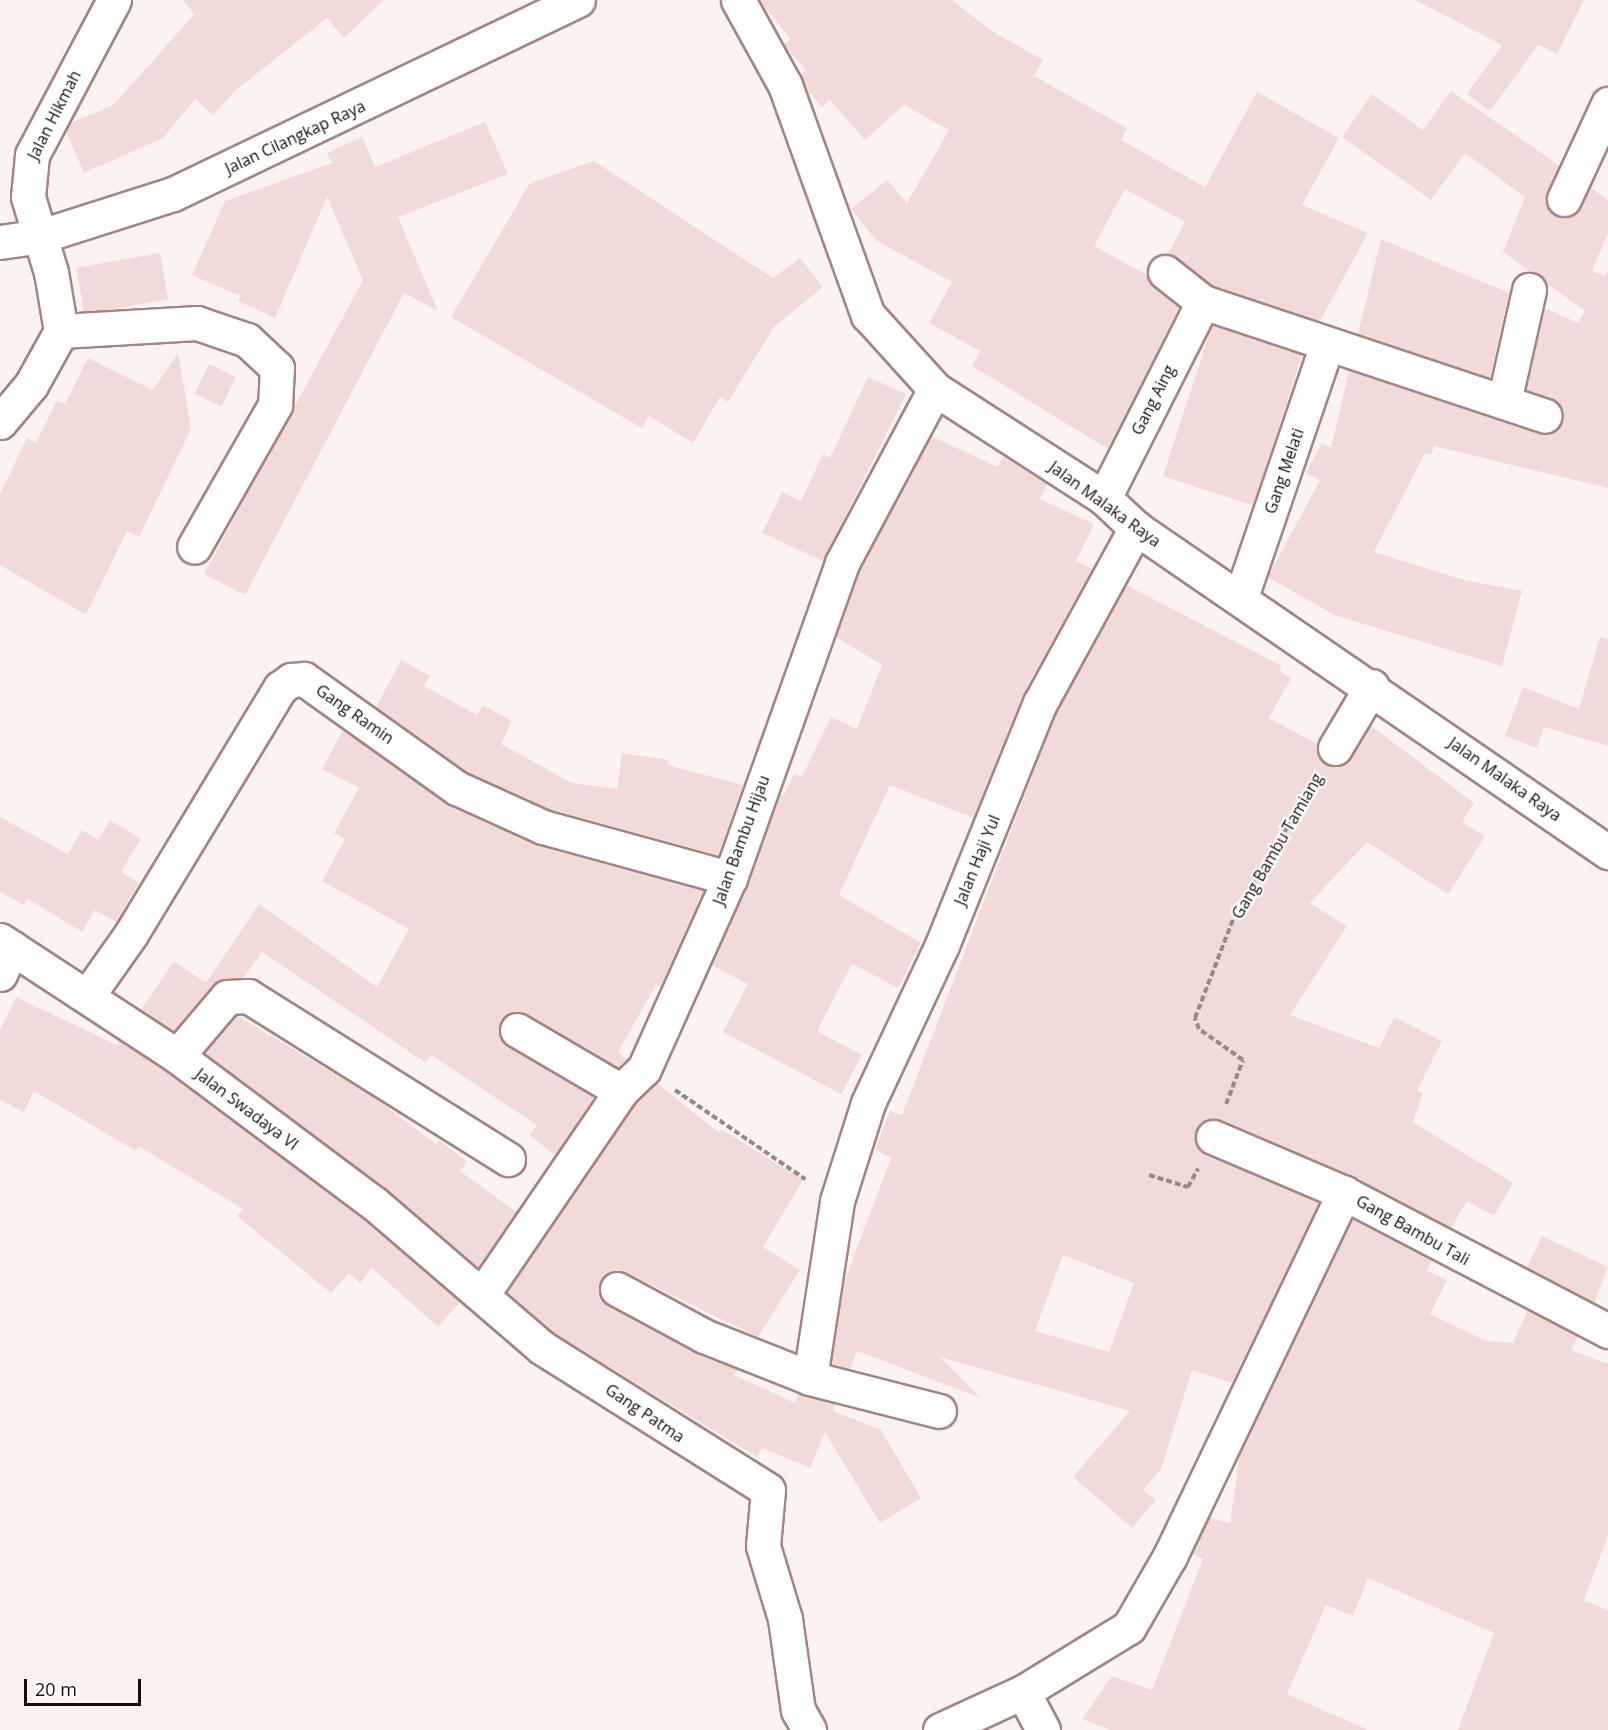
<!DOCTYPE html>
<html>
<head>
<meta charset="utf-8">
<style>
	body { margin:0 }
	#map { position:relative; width:1608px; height:1730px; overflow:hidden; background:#faf3f2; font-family:"Open Sans",sans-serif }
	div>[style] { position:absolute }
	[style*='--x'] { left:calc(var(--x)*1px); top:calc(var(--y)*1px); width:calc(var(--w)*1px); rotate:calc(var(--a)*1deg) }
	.building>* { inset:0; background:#f1dbd9; transform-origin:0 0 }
	.path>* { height:4px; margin-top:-2px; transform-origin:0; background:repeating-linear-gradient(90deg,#948a89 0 6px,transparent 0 9px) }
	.roads { filter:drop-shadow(2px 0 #a58380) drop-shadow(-2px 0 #a58380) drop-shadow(0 2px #a58380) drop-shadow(0 -2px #a58380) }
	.minor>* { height:33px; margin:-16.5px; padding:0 16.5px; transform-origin:16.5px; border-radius:16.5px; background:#fff }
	span { translate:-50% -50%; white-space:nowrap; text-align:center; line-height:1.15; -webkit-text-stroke:4.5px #fff; paint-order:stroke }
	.street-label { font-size:16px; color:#180c0b }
	.scale { position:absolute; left:24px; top:1679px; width:117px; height:27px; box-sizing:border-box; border:3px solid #180c0b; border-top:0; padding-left:8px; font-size:18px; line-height:21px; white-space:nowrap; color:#180c0b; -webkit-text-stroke:4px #fff; paint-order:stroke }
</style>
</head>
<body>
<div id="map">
	<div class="building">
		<i style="clip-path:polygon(183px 0,384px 0,344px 38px,327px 18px,236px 90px,213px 115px,195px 99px,163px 138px,84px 173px,66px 131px,69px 124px,113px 105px,153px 61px,194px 14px)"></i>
		<i style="clip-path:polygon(759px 0,952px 0,990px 30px,1043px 60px,1034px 76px,1127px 128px,1121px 140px,1205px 187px,1257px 92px,1339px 138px,1302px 205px,1368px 233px,1320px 321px,1212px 285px,1168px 254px,1185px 222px,1125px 189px,1094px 246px,1147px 275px,1179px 307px,1108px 449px,972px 366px,980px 351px,929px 323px,952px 282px,877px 241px,851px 209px,887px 180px,907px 203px,949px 130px,904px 105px,865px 140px,830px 100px,822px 107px,807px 90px,801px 75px,806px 70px,784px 45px,791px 39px)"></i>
		<i style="clip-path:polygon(1415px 0,1584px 0,1557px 54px,1538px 45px,1490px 111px,1467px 94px,1502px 45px)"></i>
		<i style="clip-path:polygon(1451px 91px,1559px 165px,1545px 200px,1556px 216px,1575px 214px,1590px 187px,1608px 200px,1608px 233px,1592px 271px,1605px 276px,1608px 270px,1608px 488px,1434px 446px,1431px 455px,1425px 453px,1374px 552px,1464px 580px,1522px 591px,1502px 666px,1334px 615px,1268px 577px,1320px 480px,1306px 473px,1322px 443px,1331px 448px,1349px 371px,1539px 434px,1549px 434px,1563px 422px,1559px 403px,1526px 390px,1544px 308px,1578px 323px,1585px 311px,1503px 252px,1525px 197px,1465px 153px,1431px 200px,1342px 137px,1372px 94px,1423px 130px)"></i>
		<i style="clip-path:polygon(485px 122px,508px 174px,398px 217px,438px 311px,404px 293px,245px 595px,204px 574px,363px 280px,327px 197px,275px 318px,238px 301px,240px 296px,192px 275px,225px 201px,332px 163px,327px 153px,362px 137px,375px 167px)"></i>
		<i style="clip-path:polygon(594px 161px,773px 278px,800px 258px,823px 287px,774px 327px,728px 402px,720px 397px,693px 443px,649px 416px,642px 428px,451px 317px,530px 183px)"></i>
		<i style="clip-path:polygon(1381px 239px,1509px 293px,1490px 378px,1358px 334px)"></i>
		<i style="left:160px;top:253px;width:47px;height:85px;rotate:80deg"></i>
		<i style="left:1212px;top:325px;width:95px;height:159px;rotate:18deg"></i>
		<i style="clip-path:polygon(178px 353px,191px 429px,139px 537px,127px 531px,86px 615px,0 565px,0 494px,27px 438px,36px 443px,57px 400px,65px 404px,88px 358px,153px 390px)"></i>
		<i style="left:209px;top:364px;width:30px;height:33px;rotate:26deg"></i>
		<i style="clip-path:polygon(868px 377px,906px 394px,823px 561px,762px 533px,782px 492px,801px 501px,823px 454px,830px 458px)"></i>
		<i style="clip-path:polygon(931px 436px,998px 467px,1003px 457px,1047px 484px,1040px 499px,1094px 524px,1076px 561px,1092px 569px,1023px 694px,973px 818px,890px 785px,839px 895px,921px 943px,898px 988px,852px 964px,817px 1031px,862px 1055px,841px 1094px,723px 1032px,748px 984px,711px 965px,780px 794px,784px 795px,794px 774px,802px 777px,831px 717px,857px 729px,882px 665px,836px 637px,859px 571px)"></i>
		<i style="clip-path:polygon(evenodd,1126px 585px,1282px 666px,1279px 671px,1291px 678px,1269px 718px,1317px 744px,1325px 764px,1345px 764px,1370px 725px,1474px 803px,1462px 822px,1485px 836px,1448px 894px,1367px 842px,1310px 903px,1347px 926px,1290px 1015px,1379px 1048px,1394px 1017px,1442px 1041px,1417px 1091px,1423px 1093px,1413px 1122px,1513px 1183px,1494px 1216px,1467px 1201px,1451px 1228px,1351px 1176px,1220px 1120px,1201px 1122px,1195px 1140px,1205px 1154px,1319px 1203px,1232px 1383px,1192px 1370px,1161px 1469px,1143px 1490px,1156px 1500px,1132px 1528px,1073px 1477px,1130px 1411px,940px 1357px,981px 1398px,857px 1351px,850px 1369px,831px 1364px,843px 1285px,891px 1158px,875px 1150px,890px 1111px,902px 1115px,1057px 711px,1126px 585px,1063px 1255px,1134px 1283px,1109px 1352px,1035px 1331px,1063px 1255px)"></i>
		<i style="clip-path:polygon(1600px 637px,1608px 639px,1608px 746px,1544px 727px,1537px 748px,1505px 736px,1523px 687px,1579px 709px)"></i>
		<i style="clip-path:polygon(401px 660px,430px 676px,424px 686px,477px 715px,483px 705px,512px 721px,501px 744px,572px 783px,617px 789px,622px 753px,668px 760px,667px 765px,743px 785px,718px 855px,549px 809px,466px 772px,376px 707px)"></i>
		<i style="clip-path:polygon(343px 730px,446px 803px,535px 844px,704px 890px,660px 987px,656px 985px,618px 1052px,627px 1059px,618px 1068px,526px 1014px,508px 1013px,501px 1021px,500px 1039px,507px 1046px,594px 1097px,555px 1155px,529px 1135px,537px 1125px,431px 1055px,426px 1063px,262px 952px,244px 977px,213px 985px,173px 1031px,141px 1010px,174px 961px,206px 983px,259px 904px,377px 987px,409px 929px,322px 881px,345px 839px,334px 833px,359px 788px,322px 769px)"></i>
		<i style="clip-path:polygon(0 817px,68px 854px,82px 830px,98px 840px,110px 820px,141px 839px,121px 872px,139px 883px,116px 922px,95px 910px,82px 932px,28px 899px,24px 905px,0 892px)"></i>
		<i style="clip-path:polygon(16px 997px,117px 1045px,119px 1041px,166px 1071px,363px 1219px,460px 1302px,438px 1327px,372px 1268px,360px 1283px,349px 1273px,331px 1293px,237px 1216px,243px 1209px,138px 1146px,136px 1151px,34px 1091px,24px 1112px,0 1100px,0 1030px)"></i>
		<i style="clip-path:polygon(236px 1015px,372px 1096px,436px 1144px,439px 1140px,467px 1162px,460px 1171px,516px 1212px,478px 1268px,386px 1189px,204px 1053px)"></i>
		<i style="clip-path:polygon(657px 1083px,719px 1133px,721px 1129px,803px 1180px,763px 1247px,800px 1270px,758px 1337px,625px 1272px,616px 1270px,601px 1280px,601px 1298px,695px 1352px,738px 1370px,734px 1375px,795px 1403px,799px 1394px,836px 1404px,833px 1411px,881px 1430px,921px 1498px,880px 1523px,825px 1432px,810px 1468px,762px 1448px,757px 1457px,552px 1332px,506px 1292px,635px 1103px)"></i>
		<i style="clip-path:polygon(1353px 1219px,1432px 1260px,1427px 1271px,1447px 1280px,1430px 1314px,1486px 1341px,1513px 1343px,1528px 1310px,1578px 1336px,1571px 1350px,1608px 1364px,1608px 1536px,1584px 1600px,1608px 1610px,1608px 1730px,1458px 1730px,1494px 1633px,1368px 1578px,1353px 1616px,1326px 1605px,1287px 1694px,1368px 1730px,1110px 1730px,1082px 1719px,1112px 1676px,1152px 1690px,1203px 1559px,1192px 1554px,1209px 1518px,1230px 1523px,1240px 1453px)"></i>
		<i style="clip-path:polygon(1542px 1236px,1608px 1267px,1594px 1303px,1527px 1267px)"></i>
	</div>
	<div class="path">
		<i style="--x:675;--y:1090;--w:158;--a:34.4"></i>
		<i style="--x:1226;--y:1104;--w:47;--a:-68.9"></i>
		<i style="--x:1243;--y:1060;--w:54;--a:-144.8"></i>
		<i style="--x:1199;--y:1029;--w:12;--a:-110"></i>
		<i style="--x:1195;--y:1018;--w:108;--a:-68.9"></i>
		<i style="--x:1234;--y:917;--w:163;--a:-59.3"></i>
		<i style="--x:1149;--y:1175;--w:41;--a:17.1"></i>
		<i style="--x:1188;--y:1187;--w:21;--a:-61"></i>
	</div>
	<div class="roads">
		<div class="minor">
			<i style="--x:114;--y:0;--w:175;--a:117.9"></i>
			<i style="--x:32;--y:155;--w:42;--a:95.4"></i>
			<i style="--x:28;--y:197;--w:78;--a:73"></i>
			<i style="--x:51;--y:272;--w:60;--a:80.4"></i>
			<i style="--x:61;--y:331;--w:136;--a:-3.4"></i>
			<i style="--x:197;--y:323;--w:53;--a:18.8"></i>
			<i style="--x:247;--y:340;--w:41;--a:43"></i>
			<i style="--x:277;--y:368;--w:37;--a:93"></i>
			<i style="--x:275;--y:405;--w:163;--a:119.7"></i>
			<i style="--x:738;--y:0;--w:97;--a:61.1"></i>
			<i style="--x:785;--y:85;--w:245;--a:70.2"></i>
			<i style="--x:868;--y:315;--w:100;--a:47.8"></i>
			<i style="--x:935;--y:389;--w:201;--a:32.8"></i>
			<i style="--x:1104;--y:498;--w:44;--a:43.2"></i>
			<i style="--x:1136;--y:528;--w:573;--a:34.47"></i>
			<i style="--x:1564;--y:199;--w:105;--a:-65.1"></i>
			<i style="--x:0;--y:242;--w:41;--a:-8.3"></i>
			<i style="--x:41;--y:236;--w:139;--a:-17.7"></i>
			<i style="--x:173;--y:194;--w:449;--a:-25.6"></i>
			<i style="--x:1165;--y:272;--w:48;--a:38.3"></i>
			<i style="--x:1203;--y:302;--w:360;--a:18.4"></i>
			<i style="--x:1504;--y:402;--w:115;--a:-77.4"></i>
			<i style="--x:0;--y:422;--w:48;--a:-50"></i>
			<i style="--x:31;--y:385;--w:62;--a:-60.9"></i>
			<i style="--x:1104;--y:498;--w:220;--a:-63.2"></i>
			<i style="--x:1241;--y:597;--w:266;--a:-71.2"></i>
			<i style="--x:1335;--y:748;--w:72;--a:-59.2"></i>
			<i style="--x:0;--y:940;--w:212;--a:33.2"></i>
			<i style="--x:177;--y:1056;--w:247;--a:36.8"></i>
			<i style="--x:375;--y:1204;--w:219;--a:40.7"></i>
			<i style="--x:541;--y:1347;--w:268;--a:32.2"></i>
			<i style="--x:768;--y:1490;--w:56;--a:95.1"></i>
			<i style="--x:763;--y:1546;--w:76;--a:73.2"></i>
			<i style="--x:785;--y:1619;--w:92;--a:81.9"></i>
			<i style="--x:798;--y:1710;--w:23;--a:61"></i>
			<i style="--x:0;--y:974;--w:29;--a:-65"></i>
			<i style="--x:88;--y:995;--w:75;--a:-54.8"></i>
			<i style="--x:131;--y:934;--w:288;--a:-58.8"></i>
			<i style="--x:280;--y:688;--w:14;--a:-36"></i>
			<i style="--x:291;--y:680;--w:13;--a:-4"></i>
			<i style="--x:304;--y:679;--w:188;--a:35.5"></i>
			<i style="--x:457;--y:788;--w:94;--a:24.4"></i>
			<i style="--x:543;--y:827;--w:194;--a:15.3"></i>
			<i style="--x:517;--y:1030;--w:121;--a:30.4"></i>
			<i style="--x:177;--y:1056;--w:77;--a:-49.7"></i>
			<i style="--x:227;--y:997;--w:21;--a:-3"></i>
			<i style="--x:248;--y:996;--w:307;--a:32.1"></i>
			<i style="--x:1213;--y:1137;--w:142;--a:23.1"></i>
			<i style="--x:1344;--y:1193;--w:298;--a:27.6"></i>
			<i style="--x:617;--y:1289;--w:99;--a:28.4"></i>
			<i style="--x:704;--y:1336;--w:114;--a:21.6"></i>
			<i style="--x:810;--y:1378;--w:133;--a:14.3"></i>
			<i style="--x:482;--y:1295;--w:247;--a:-55.7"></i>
			<i style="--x:621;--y:1091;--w:32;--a:-44"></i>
			<i style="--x:644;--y:1069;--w:209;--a:-65.8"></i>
			<i style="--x:730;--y:878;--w:334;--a:-70.4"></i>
			<i style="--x:842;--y:563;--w:197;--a:-61.9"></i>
			<i style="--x:810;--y:1378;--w:179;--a:-81.3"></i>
			<i style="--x:837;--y:1201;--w:103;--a:-72.4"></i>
			<i style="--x:868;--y:1103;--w:174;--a:-64.9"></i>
			<i style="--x:942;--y:945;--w:261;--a:-68"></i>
			<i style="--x:1040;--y:703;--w:200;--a:-61.3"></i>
			<i style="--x:1023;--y:1692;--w:43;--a:62.2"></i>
			<i style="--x:940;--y:1730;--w:91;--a:-24.6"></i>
			<i style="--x:1023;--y:1692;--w:124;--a:-31.5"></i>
			<i style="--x:1129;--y:1627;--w:82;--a:-60"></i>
			<i style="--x:1170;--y:1556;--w:403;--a:-64.4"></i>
		</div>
	</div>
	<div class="street-label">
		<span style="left:54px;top:115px;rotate:-63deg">Jalan Hikmah</span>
		<span style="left:295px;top:137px;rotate:-25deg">Jalan Cilangkap Raya</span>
		<span style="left:1153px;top:400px;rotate:-63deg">Gang Aing</span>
		<span style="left:1284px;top:471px;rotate:-71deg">Gang Melati</span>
		<span style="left:1105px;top:504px;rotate:36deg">Jalan Malaka Raya</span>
		<span style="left:355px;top:714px;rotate:35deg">Gang Ramin</span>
		<span style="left:1505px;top:779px;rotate:35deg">Jalan Malaka Raya</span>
		<span style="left:741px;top:840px;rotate:-70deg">Jalan Bambu Hijau</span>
		<span style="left:1277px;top:846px;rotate:-60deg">Gang Bambu Tamiang</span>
		<span style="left:977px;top:860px;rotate:-68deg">Jalan Haji Yul</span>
		<span style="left:247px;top:1109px;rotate:37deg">Jalan Swadaya VI</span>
		<span style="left:1413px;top:1230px;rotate:29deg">Gang Bambu Tali</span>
		<span style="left:645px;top:1413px;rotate:34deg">Gang Patma</span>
	</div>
	<div class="scale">20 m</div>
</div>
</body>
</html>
